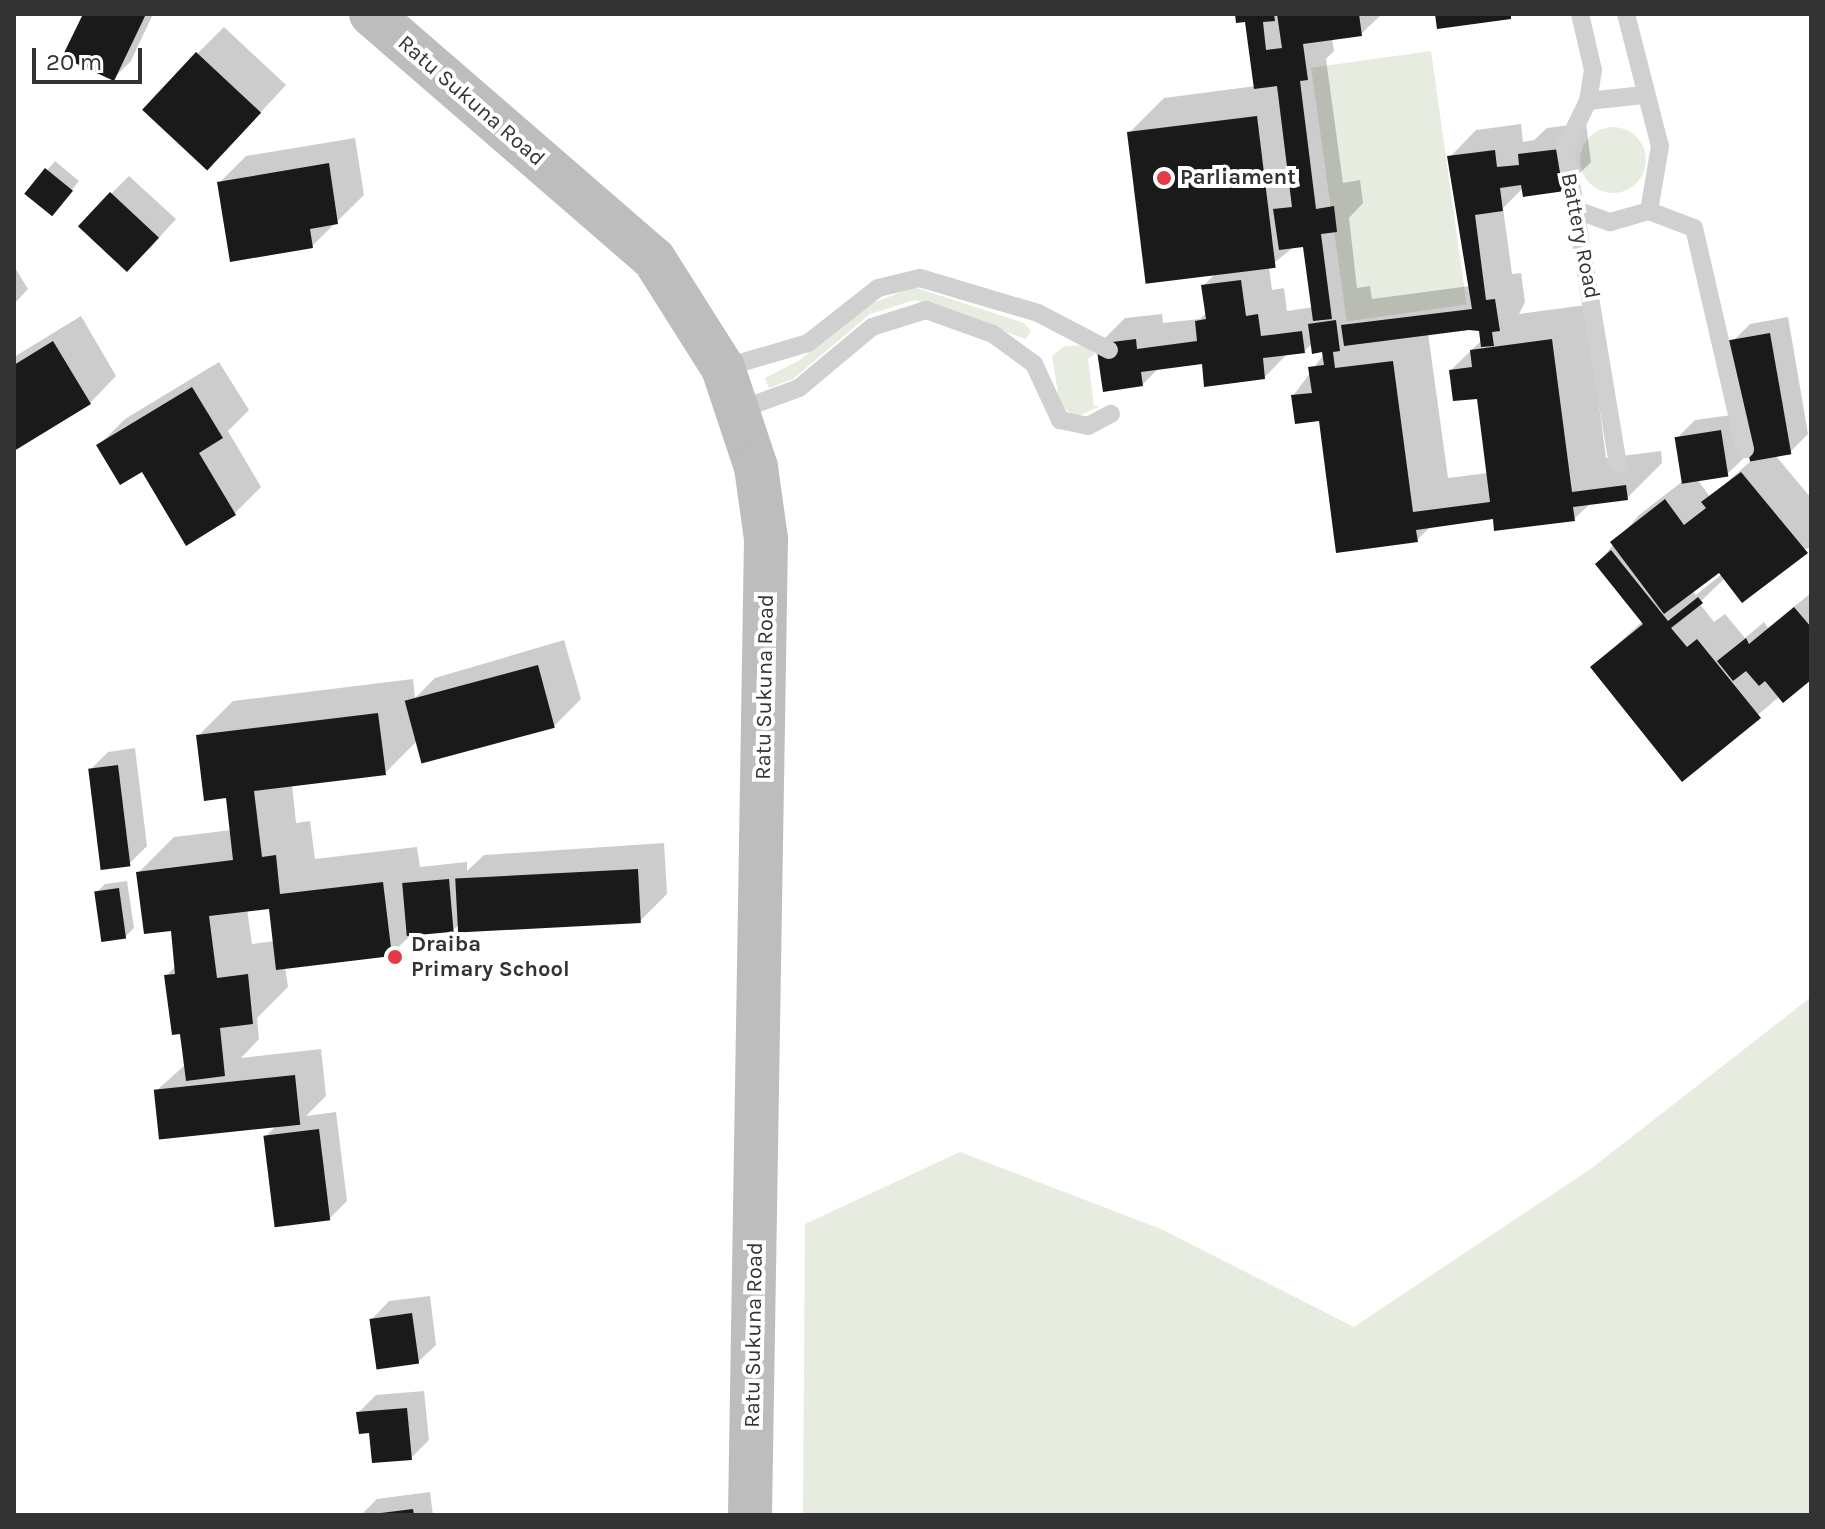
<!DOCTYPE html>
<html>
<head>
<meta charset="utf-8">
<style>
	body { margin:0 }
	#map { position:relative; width:1825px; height:1529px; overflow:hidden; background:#fff; font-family:Karla,sans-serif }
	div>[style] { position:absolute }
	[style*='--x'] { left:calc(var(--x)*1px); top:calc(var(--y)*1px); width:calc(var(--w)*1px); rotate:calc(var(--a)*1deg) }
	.green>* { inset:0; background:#e6ecdf; transform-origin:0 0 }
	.round { border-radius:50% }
	.shadow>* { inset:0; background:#0003 }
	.building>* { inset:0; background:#1a1a1a; transform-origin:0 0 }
	.lane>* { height:18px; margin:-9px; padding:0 9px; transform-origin:9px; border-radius:9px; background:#d0d0d0 }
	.secondary>* { height:44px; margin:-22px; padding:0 22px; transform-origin:22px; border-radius:22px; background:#bdbdbd }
	.dots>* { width:22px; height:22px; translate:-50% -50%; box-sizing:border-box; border:4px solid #fff; border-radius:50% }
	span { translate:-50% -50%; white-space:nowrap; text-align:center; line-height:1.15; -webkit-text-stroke:8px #fff; paint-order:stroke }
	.street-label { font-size:22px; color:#333 }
	.poi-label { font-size:22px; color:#333; font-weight:700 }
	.left { translate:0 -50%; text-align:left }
	.frame { position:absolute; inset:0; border:16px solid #333; pointer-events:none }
	.scale { position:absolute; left:32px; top:48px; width:110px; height:36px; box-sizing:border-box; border:4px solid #333; border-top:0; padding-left:10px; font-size:24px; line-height:28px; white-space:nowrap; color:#333; -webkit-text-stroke:6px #fff; paint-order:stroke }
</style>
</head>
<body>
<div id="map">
	<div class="green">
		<i style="left:1431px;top:51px;width:256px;height:121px;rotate:82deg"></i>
		<i class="round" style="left:1580px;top:127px;width:66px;height:66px"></i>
		<i style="clip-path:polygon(914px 287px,1024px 323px,1031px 331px,1026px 339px,915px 300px,870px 314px,793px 379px,769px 388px,765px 378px,800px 360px,860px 308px)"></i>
		<i style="clip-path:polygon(1084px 345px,1095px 354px,1088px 359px,1094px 406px,1101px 406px,1075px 417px,1060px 405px,1052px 356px,1065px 346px)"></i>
		<i style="clip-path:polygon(1811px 997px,1811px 1515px,803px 1515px,805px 1224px,960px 1152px,1161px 1229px,1354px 1327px,1592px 1168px)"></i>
	</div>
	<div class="shadow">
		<i style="clip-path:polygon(85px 14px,153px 14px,131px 61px,113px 79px)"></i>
		<i style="clip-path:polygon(evenodd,1237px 14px,1382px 14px,1361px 34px,1332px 38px,1334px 51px,1326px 59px,1343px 183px,1360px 180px,1363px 203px,1349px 218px,1357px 288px,1370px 286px,1372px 299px,1470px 286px,1450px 157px,1476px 130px,1521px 124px,1523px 142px,1534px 140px,1547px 128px,1586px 123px,1591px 162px,1564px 189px,1524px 187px,1503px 208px,1512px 274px,1521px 273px,1525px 302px,1519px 314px,1586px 305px,1606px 458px,1661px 451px,1662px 463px,1627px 498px,1591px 503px,1574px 519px,1495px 517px,1432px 525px,1417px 540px,1320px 419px,1293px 396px,1324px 354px,1313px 343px,1304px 351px,1288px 353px,1265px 377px,1203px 362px,1159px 368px,1142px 385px,1098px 345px,1125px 318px,1162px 314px,1163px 323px,1200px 319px,1207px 312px,1203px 286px,1215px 274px,1129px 133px,1164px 98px,1256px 86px,1247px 19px,1237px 14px,1305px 245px,1313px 307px,1287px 311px,1284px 288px,1272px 290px,1269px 267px,1295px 246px,1305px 245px,1237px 14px,1469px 328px,1481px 330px,1482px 340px,1451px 370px,1478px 396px,1488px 473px,1448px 478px,1428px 333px,1469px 328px)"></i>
		<i style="clip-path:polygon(224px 27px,286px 85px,233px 142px,197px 54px)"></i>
		<i style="clip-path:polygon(355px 138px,364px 195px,312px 246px,219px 183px,246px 156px)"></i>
		<i style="clip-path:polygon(55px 161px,79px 181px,59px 206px,27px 194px)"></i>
		<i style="clip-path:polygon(129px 176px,176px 219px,147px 251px,111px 194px)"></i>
		<i style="clip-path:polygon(14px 266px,28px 289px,14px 304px)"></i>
		<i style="clip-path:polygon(81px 316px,116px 376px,90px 403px,14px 449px,14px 357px)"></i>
		<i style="clip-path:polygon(evenodd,1788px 317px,1808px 434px,1790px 452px,1775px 455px,1811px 498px,1811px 547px,1725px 578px,1699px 603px,1714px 622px,1725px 614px,1745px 638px,1764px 622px,1768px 628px,1811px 593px,1811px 677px,1780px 696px,1683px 779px,1592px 667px,1643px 621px,1597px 564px,1639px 515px,1683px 481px,1677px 438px,1695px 420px,1739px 414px,1745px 457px,1727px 474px,1697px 479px,1710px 497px,1752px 460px,1732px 342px,1750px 324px,1788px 317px,1720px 570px,1722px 574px,1696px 595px,1692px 591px,1720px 570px)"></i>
		<i style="clip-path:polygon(219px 362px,249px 410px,228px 431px,261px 487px,235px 513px,99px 445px,125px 419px)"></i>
		<i style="clip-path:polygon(evenodd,564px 640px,581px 699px,554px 726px,418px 740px,385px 773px,292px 785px,296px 823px,310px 821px,315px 859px,417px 847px,420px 867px,467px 862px,467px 871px,484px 855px,664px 843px,667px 894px,640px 921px,460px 924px,453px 930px,411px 935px,391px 954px,285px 967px,288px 987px,257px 1018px,259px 1039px,241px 1058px,321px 1049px,326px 1096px,306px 1116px,336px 1112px,347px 1201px,329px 1219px,265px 1137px,277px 1125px,156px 1091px,186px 1064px,166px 976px,176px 966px,172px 929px,139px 872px,174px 837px,232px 830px,228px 796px,198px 736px,233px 701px,413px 679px,415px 698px,435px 678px,564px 640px,271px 906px,275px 941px,252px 944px,247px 909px,271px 906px)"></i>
		<i style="clip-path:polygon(135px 748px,147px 846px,129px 864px,90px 770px,108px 752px)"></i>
		<i style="clip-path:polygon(127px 881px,134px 928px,125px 937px,97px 892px,105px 884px)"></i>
		<i style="clip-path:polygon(430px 1296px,436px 1345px,418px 1362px,372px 1319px,389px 1301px)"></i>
		<i style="clip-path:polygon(424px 1391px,429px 1440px,411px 1458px,371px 1431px,358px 1413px,376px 1395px)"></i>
		<i style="clip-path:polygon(430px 1492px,433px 1515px,361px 1515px,377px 1499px)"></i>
	</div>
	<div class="building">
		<i style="clip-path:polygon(83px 14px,146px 14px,114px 81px,62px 57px)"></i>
		<i style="clip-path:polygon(1235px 14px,1274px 14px,1275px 21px,1263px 22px,1266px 50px,1282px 48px,1277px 14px,1359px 14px,1362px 36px,1303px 44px,1308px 80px,1300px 81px,1316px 209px,1334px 206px,1337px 232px,1321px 234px,1332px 319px,1313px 321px,1303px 247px,1279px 250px,1273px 209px,1292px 207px,1277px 86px,1254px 89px,1245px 22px,1236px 23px)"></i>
		<i style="clip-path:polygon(1435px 14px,1511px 14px,1511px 19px,1437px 29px)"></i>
		<i style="left:196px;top:52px;width:89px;height:79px;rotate:43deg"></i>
		<i style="left:1257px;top:116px;width:153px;height:131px;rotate:83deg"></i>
		<i style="clip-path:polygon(1560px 149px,1565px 191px,1523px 197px,1521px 185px,1500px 188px,1503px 211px,1475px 215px,1486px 300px,1495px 299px,1500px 331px,1492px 332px,1494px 346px,1481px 347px,1479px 331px,1469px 330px,1344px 346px,1341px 325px,1472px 309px,1447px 156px,1495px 150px,1497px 167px,1519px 165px,1518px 154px)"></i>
		<i style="clip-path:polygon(329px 163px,338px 224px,310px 229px,313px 248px,230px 262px,217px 182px)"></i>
		<i style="left:45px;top:168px;width:36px;height:33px;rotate:39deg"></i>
		<i style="left:110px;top:192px;width:67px;height:47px;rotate:43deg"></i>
		<i style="clip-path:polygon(1241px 280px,1246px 316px,1258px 314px,1261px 336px,1302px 331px,1305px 353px,1263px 358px,1265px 379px,1204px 387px,1202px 364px,1141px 372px,1143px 386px,1103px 392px,1096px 344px,1136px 339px,1137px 349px,1197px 341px,1195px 321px,1206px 319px,1201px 285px)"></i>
		<i style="clip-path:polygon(1336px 320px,1340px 351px,1333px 352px,1335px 368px,1393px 361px,1413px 512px,1490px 502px,1477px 399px,1453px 401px,1449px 370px,1472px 367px,1470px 350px,1552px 339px,1572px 492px,1626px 485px,1628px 500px,1573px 507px,1575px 521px,1494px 531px,1493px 519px,1416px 530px,1418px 542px,1336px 553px,1319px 421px,1295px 424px,1291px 395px,1312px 393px,1308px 367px,1324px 365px,1322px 352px,1312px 354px,1308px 324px)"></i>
		<i style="left:1770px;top:333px;width:123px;height:42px;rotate:80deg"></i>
		<i style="clip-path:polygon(53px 341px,91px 404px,14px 451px,14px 365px)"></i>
		<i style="clip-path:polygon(192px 387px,223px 438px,199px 453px,236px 515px,186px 546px,142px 472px,120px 485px,96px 445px)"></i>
		<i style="left:1721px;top:430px;width:47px;height:47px;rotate:81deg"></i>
		<i style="clip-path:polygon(1741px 472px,1808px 553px,1742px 603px,1719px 573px,1664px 614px,1610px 542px,1665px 499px,1684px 525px,1706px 508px,1701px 502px)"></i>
		<i style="clip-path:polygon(1611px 550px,1668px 621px,1698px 597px,1703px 603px,1671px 628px,1687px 647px,1697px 639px,1761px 718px,1682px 782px,1590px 667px,1643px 624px,1595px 564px)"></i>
		<i style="clip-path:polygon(1794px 607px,1811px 627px,1811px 680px,1783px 703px,1765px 681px,1759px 686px,1746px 671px,1733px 681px,1717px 661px,1746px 638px,1749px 644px)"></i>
		<i style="left:538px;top:665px;width:65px;height:138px;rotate:75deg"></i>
		<i style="clip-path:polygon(378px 713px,386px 775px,254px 791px,262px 857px,276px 855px,280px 894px,383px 882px,392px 956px,276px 970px,269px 909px,209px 916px,217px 978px,248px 974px,253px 1024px,220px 1028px,225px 1076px,186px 1081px,180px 1034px,172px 1035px,164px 975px,175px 974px,171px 931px,144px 934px,136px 872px,233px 860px,226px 798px,204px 801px,196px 735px)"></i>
		<i style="left:118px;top:765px;width:102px;height:30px;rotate:83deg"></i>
		<i style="left:638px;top:869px;width:54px;height:183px;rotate:87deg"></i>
		<i style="left:449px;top:879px;width:53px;height:47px;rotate:85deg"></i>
		<i style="left:119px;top:888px;width:51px;height:25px;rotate:82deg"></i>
		<i style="left:295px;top:1075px;width:50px;height:142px;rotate:84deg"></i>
		<i style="left:319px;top:1129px;width:92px;height:56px;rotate:83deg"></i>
		<i style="left:412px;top:1313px;width:51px;height:43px;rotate:82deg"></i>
		<i style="clip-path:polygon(407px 1408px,412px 1460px,372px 1463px,369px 1433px,359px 1434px,356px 1412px)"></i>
		<i style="clip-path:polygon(413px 1509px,414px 1515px,381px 1515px,381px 1513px)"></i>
	</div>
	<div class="lane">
		<i style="--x:1580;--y:14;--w:57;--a:76.9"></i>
		<i style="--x:1593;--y:70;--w:31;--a:99"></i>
		<i style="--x:1588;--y:101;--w:52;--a:116.1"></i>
		<i style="--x:1565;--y:148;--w:320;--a:80.5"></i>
		<i style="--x:1626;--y:14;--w:136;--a:75.6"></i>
		<i style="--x:1660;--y:146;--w:66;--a:99.6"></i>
		<i style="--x:1588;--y:101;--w:56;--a:-6.1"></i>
		<i style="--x:1579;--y:211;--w:33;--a:20"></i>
		<i style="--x:1610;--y:222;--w:41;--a:-15.8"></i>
		<i style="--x:1649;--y:211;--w:48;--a:20.7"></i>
		<i style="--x:1694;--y:228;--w:227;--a:77"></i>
		<i style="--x:723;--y:368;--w:89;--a:-16.4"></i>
		<i style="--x:808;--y:343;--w:89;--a:-38.2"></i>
		<i style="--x:878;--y:288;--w:43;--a:-13.4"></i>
		<i style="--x:920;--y:278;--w:123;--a:16.5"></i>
		<i style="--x:1038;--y:313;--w:80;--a:27.5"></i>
		<i style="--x:739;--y:410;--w:64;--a:-20.1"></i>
		<i style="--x:799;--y:388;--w:95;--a:-39.9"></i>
		<i style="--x:872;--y:327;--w:57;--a:-17.5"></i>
		<i style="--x:926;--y:310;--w:71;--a:19.7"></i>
		<i style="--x:993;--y:334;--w:51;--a:36.2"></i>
		<i style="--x:1034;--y:364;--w:62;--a:65.1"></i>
		<i style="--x:1060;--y:420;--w:29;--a:12"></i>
		<i style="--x:1088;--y:426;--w:26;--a:-28"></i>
	</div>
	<div class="secondary">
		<i style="--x:371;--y:14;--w:374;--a:40.9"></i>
		<i style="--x:654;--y:259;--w:129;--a:57.7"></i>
		<i style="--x:723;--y:368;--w:104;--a:71.6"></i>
		<i style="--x:756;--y:467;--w:73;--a:82.1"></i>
		<i style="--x:766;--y:539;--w:976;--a:90.94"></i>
	</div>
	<div class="dots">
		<i style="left:1164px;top:178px;background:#e63946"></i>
		<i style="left:395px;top:957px;background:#e63946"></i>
	</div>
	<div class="street-label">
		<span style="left:471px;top:101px;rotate:41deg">Ratu Sukuna Road</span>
		<span style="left:1580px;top:236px;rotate:79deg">Battery Road</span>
		<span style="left:765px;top:687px;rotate:-89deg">Ratu Sukuna Road</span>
		<span style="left:754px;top:1335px;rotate:-89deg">Ratu Sukuna Road</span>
	</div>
	<div class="poi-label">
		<span class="left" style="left:1180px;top:178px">Parliament</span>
		<span class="left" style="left:411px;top:957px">Draiba<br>Primary School</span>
	</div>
	<div class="frame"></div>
	<div class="scale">20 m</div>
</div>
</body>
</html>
